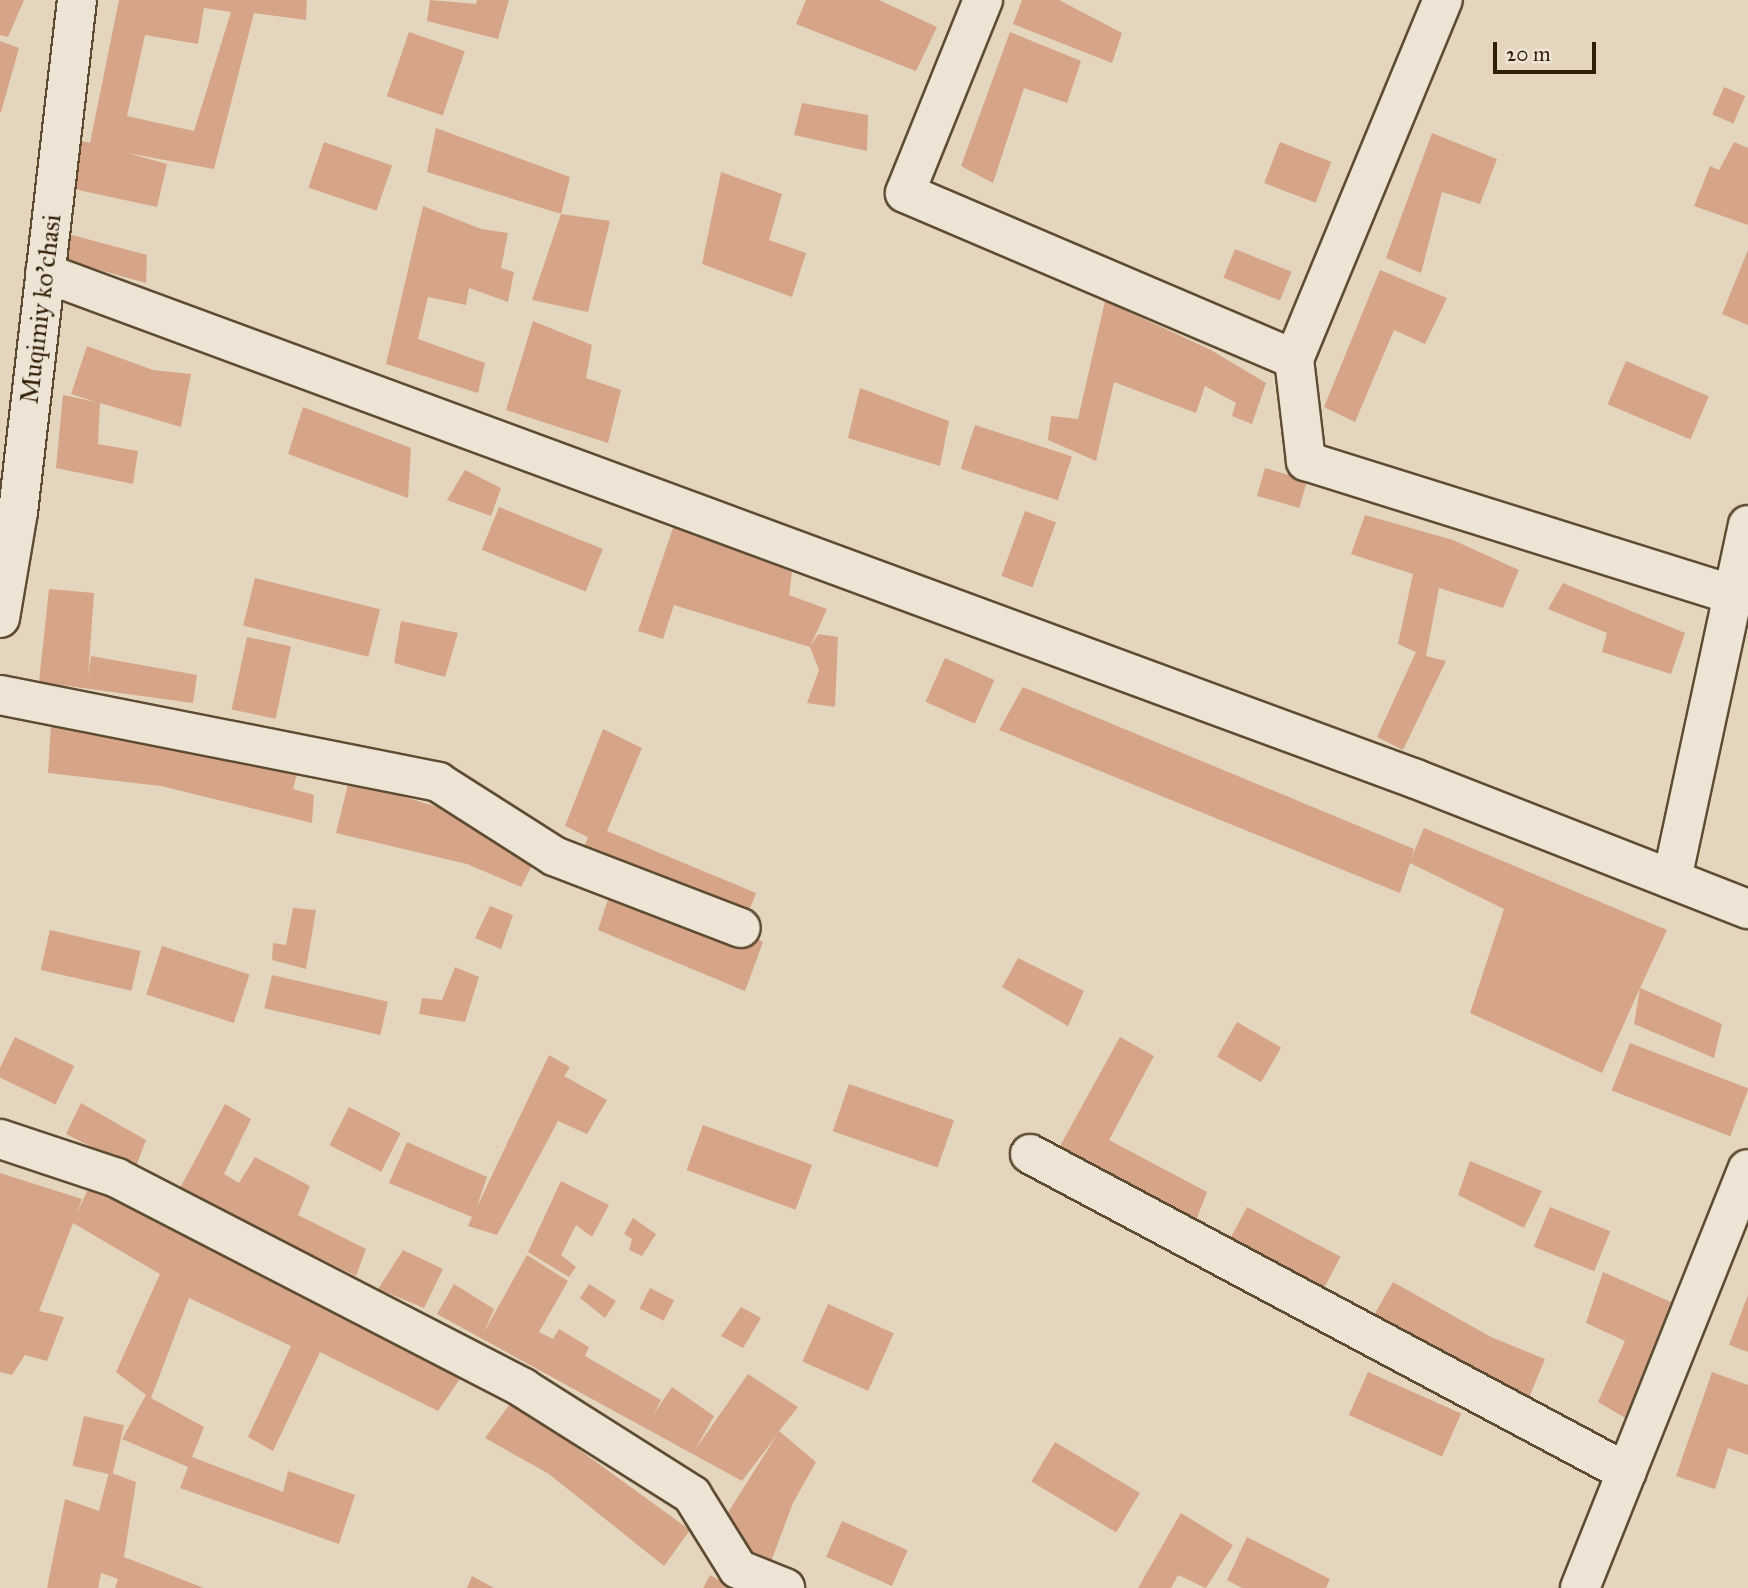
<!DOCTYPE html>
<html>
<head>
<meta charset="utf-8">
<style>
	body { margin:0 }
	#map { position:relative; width:1748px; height:1588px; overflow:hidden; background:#e4d6be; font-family:"IM FELL Great Primer",serif }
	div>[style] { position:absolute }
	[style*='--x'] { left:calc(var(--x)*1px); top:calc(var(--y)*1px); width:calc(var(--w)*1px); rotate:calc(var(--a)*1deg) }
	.building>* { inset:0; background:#d6a486; transform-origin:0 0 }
	.roads { filter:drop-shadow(2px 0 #5e4c32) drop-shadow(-2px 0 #5e4c32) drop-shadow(0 2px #5e4c32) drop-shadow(0 -2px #5e4c32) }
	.minor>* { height:38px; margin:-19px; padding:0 19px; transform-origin:19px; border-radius:19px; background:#ede4d5 }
	.tertiary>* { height:38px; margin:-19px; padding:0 19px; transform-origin:19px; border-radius:19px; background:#ede4d5 }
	span { translate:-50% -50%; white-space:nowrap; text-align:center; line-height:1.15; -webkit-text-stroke:6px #ede4d5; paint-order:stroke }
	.street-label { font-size:26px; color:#311e04 }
	.scale { position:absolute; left:1493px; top:42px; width:103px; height:32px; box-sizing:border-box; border:4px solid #311e04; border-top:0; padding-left:9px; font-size:21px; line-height:24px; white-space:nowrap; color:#311e04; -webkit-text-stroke:5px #ede4d5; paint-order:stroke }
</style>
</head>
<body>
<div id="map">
	<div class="building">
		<i style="clip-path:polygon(0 0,24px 0,8px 37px,0 35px)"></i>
		<i style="clip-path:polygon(evenodd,119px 0,307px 0,306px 20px,254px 13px,214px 169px,127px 153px,167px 164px,157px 207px,69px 188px,74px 139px,90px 143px,119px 0,204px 8px,231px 12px,194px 131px,127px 116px,145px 35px,198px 44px,204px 8px)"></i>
		<i style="clip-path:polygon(430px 0,476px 4px,477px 0,509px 0,498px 39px,427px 21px)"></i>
		<i style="clip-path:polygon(806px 0,879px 0,937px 27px,916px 71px,796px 24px)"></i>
		<i style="clip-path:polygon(1022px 0,1059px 0,1122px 33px,1112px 63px,1013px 24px)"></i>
		<i style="left:409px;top:32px;width:59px;height:68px;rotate:19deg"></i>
		<i style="clip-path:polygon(1010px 32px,1081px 61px,1067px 103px,1024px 88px,993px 183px,961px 166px)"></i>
		<i style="clip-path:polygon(0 41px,19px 48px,1px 112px,0 112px)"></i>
		<i style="left:1724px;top:87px;width:23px;height:30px;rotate:23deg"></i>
		<i style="clip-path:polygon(802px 103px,868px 115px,867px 151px,794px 135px)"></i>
		<i style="clip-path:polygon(436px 128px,570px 177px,561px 214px,427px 172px)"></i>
		<i style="clip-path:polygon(1432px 133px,1497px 159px,1480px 204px,1442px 192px,1421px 273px,1386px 258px)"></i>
		<i style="left:324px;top:142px;width:72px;height:48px;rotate:19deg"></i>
		<i style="left:1280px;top:142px;width:55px;height:44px;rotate:21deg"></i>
		<i style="clip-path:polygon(1734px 142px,1748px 148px,1748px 225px,1694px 206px,1710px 166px,1719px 170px)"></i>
		<i style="clip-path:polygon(721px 172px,782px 194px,769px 240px,806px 253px,792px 297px,702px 264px)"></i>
		<i style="clip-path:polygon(423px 206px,481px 229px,508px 233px,501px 268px,514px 272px,508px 302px,469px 288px,466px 305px,428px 297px,418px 339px,485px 363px,478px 393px,386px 364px)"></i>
		<i style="clip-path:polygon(561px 214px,610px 221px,588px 312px,532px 300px)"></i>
		<i style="clip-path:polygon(68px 234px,147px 255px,146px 283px,64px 260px)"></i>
		<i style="left:1235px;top:249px;width:61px;height:31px;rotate:22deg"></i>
		<i style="clip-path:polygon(1748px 250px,1748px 325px,1722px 314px)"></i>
		<i style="clip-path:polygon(1380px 270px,1447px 298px,1425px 344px,1394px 330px,1355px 422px,1324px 407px)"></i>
		<i style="clip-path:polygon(1105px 301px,1211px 350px,1266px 383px,1252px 424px,1232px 416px,1236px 403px,1205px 386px,1196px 413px,1114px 382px,1096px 461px,1048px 440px,1051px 416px,1078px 419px)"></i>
		<i style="clip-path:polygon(533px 321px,592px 345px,586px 378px,621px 390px,608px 443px,506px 410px)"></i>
		<i style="clip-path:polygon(87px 346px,153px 370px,191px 374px,181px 427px,100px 403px,98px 444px,138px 451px,133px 484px,56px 468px,63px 395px,96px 402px,71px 394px)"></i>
		<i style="left:1626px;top:361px;width:90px;height:47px;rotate:23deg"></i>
		<i style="clip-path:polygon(860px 388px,949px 421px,940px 466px,848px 438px)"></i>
		<i style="clip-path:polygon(303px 407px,411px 448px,408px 498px,288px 454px)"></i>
		<i style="left:975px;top:425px;width:102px;height:46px;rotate:18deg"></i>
		<i style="left:1265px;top:468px;width:44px;height:29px;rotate:16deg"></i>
		<i style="clip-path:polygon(465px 470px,501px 488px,491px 516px,447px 500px)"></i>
		<i style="left:499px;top:507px;width:112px;height:46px;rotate:22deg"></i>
		<i style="left:1025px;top:511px;width:33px;height:69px;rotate:20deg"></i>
		<i style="clip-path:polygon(1365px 515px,1453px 540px,1519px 570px,1503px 608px,1439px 588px,1426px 656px,1446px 661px,1403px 750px,1377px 737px,1416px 652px,1398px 644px,1413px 574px,1351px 554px)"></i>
		<i style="clip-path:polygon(674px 525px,792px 572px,789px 595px,827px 609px,810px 647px,818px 634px,838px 637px,835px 707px,807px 703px,819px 670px,810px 647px,674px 605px,663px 639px,638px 631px)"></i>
		<i style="left:255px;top:578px;width:129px;height:49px;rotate:14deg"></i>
		<i style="clip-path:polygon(1563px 583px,1685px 633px,1671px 674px,1602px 652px,1607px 633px,1548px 609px)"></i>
		<i style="clip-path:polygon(49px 589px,94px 593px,88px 677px,91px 656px,197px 675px,193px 703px,39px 682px)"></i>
		<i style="clip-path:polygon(401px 621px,458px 633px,445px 677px,394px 663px)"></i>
		<i style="left:247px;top:637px;width:45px;height:74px;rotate:12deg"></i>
		<i style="left:945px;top:658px;width:54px;height:48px;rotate:24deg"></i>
		<i style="clip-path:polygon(1023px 687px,1414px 849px,1411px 859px,1424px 828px,1667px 930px,1640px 988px,1722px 1024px,1714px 1058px,1634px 1024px,1640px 988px,1602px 1073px,1470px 1013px,1504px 909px,1410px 863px,1400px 893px,999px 730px)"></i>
		<i style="clip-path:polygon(51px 724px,299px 766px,293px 789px,314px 795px,312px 823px,161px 786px,48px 773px)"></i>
		<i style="clip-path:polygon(603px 729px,642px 748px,607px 831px,756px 893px,748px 914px,581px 855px,588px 837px,565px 826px)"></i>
		<i style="clip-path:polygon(349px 780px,467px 816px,538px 854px,521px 887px,467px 864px,336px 833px)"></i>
		<i style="clip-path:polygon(610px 893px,659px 896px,763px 942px,745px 991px,598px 930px)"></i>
		<i style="clip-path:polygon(490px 906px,513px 915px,501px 949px,475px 938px)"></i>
		<i style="clip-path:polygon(293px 908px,316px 910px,306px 969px,272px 960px,273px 943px,286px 945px)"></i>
		<i style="left:50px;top:930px;width:93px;height:41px;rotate:13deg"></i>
		<i style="left:162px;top:946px;width:92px;height:51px;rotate:18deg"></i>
		<i style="clip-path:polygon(1018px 958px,1084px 991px,1068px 1026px,1002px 987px)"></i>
		<i style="clip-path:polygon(455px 967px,479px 977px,465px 1022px,419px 1014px,422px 998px,442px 1000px)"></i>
		<i style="left:272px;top:975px;width:119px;height:34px;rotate:13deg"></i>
		<i style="left:1237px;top:1022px;width:51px;height:40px;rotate:30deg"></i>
		<i style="left:15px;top:1037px;width:66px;height:43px;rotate:26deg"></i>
		<i style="clip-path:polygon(1120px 1037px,1154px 1056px,1109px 1140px,1207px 1192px,1195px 1223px,1060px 1146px)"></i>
		<i style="left:1630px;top:1043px;width:127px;height:51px;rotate:21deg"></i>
		<i style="clip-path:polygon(549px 1055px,570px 1067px,564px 1076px,607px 1100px,587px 1134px,558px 1121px,497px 1235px,468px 1226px,472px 1217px,389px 1183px,407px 1142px,487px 1177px,476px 1209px)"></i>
		<i style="left:849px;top:1084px;width:111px;height:50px;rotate:19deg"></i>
		<i style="clip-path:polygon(81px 1103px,146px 1140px,135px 1169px,66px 1134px)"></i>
		<i style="clip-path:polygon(225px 1104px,251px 1119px,224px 1174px,239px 1183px,255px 1157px,310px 1186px,298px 1215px,366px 1249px,356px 1276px,179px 1190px)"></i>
		<i style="left:349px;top:1107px;width:58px;height:43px;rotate:27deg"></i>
		<i style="left:703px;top:1125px;width:116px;height:48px;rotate:20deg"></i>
		<i style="clip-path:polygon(1470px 1161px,1542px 1191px,1524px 1228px,1458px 1195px)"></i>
		<i style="clip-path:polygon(0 1173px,82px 1199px,76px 1215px,89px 1187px,464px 1373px,438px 1411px,320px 1352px,273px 1451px,248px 1437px,291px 1346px,189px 1298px,151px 1398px,204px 1427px,192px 1457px,283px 1492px,288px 1471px,355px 1495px,339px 1544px,180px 1488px,188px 1467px,122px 1439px,146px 1395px,116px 1372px,160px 1274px,73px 1223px,39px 1311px,64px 1317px,47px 1361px,25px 1355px,12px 1375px,0 1372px)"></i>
		<i style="clip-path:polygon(561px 1181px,609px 1205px,592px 1237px,576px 1225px,561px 1255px,576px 1267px,569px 1277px,528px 1252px)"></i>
		<i style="left:1247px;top:1207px;width:106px;height:35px;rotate:28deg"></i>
		<i style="left:1550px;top:1207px;width:65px;height:43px;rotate:22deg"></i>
		<i style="clip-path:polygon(633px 1218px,656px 1234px,642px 1256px,629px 1250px,632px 1239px,624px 1234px)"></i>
		<i style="clip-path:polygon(403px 1250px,443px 1269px,424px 1308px,378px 1289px)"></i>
		<i style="clip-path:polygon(527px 1255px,568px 1281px,539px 1332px,553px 1339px,559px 1329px,589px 1347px,585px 1356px,661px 1400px,653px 1415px,672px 1387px,714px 1416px,695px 1450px,748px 1374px,798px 1407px,779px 1431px,816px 1462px,793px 1503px,769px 1567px,742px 1550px,722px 1522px,777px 1435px,742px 1481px,437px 1314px,454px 1284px,494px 1309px,483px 1334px)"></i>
		<i style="clip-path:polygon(1603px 1272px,1682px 1307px,1634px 1423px,1598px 1402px,1625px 1341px,1586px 1323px)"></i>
		<i style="clip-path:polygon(1393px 1282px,1491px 1337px,1545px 1359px,1528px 1400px,1373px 1317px)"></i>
		<i style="clip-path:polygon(589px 1284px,616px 1301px,605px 1318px,580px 1298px)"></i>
		<i style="left:650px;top:1288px;width:27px;height:23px;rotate:27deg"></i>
		<i style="clip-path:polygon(1748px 1295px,1748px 1352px,1729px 1345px)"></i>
		<i style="left:828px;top:1304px;width:72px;height:63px;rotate:24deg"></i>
		<i style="clip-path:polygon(741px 1307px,761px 1318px,743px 1348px,721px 1336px)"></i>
		<i style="left:1368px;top:1372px;width:102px;height:47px;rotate:24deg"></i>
		<i style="clip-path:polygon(1712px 1372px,1748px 1385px,1748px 1455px,1728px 1448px,1715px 1489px,1676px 1476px)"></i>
		<i style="clip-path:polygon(512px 1401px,690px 1530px,664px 1566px,549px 1474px,485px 1438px)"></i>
		<i style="left:84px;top:1416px;width:41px;height:51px;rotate:13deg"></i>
		<i style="left:1055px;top:1442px;width:99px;height:46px;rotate:31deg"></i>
		<i style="clip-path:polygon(109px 1472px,136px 1482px,124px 1557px,204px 1588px,115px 1588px,118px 1579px,101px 1573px,98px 1588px,47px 1588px,65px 1499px,99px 1511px)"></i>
		<i style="clip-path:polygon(1181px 1513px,1233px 1545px,1206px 1588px,1178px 1575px,1171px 1588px,1138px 1588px)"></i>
		<i style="left:842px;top:1521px;width:72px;height:39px;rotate:24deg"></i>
		<i style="clip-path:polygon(1247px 1537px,1330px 1579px,1326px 1588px,1242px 1588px,1227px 1580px)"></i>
		<i style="clip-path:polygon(710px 1575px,734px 1588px,703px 1588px)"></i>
		<i style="clip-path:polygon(472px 1576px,494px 1588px,467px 1588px)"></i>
	</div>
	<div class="roads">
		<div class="minor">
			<i style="--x:983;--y:0;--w:208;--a:112"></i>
			<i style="--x:905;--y:193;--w:423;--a:23.1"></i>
			<i style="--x:1294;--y:359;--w:103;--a:83.3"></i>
			<i style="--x:1306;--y:461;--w:448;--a:17.4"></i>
			<i style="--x:45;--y:273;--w:1461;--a:20.26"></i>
			<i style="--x:1416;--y:779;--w:357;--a:21.4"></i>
			<i style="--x:1294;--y:359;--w:389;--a:-67.5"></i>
			<i style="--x:0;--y:695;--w:447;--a:11.2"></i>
			<i style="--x:438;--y:782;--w:138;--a:32.5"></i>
			<i style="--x:554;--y:856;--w:200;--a:21.1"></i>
			<i style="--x:1672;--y:879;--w:362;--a:-77.9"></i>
			<i style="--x:0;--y:1139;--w:123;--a:18.4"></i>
			<i style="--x:117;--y:1178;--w:457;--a:27.3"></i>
			<i style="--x:523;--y:1388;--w:200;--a:32.3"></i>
			<i style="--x:692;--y:1495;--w:87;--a:58.1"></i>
			<i style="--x:738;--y:1569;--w:51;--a:22"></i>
			<i style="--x:1030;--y:1154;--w:676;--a:28.08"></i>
			<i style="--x:1580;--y:1588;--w:451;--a:-68.2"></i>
		</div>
		<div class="tertiary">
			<i style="--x:0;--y:618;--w:108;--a:-80.4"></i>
			<i style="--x:18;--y:512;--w:515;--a:-83.43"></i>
		</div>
	</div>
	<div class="street-label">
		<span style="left:41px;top:309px;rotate:-83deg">Muqimiy ko'chasi</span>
	</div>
	<div class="scale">20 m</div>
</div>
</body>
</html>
